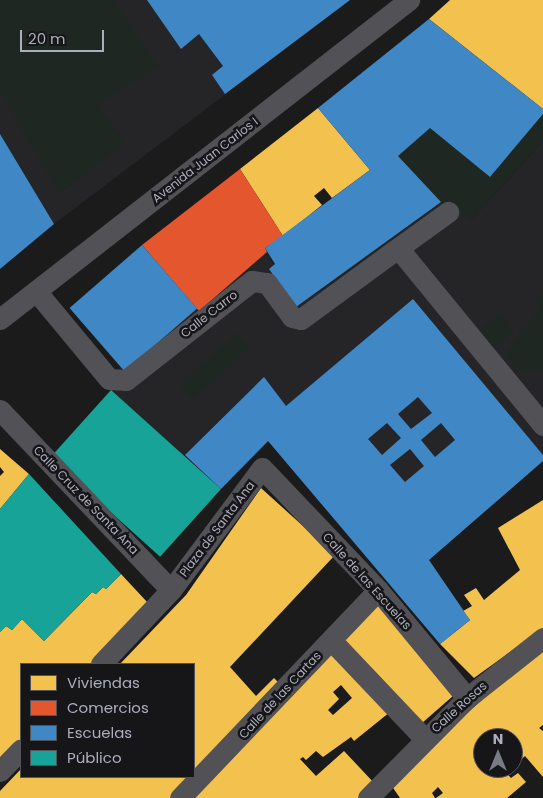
<!DOCTYPE html>
<html>
<head>
<meta charset="utf-8">
<style>
	body { margin:0 }
	#map { position:relative; width:543px; height:798px; overflow:hidden; background:#1b1b1c; font-family:Poppins,sans-serif }
	div>[style] { position:absolute }
	[style*='--x'] { left:calc(var(--x)*1px); top:calc(var(--y)*1px); width:calc(var(--w)*1px); rotate:calc(var(--a)*1deg) }
	.built>* { inset:0; background:#252528 }
	.green>* { inset:0; background:#1e2721; transform-origin:0 0 }
	.homes>* { inset:0; background:#f2c14e; transform-origin:0 0 }
	.shops>* { inset:0; background:#e4572e }
	.schools>* { inset:0; background:#3f88c5; transform-origin:0 0 }
	.public>* { inset:0; background:#17a398; transform-origin:0 0 }
	.street>* { height:21px; margin:-10.5px; padding:0 10.5px; transform-origin:10.5px; border-radius:10.5px; background:#515156 }
	span { translate:-50% -50%; white-space:nowrap; text-align:center; line-height:1.15; -webkit-text-stroke:5px #161518; paint-order:stroke }
	.street-label { font-size:12px; color:#acaebd }
	.legend { position:absolute; left:20px; top:663px; width:175px; height:115px; box-sizing:border-box; background:#161518; border:1px solid #52525a; margin:0; padding:6px 9px; list-style:none; font-size:15px; color:#acaebd }
	.legend li { display:flex; align-items:center; gap:10px; height:25px }
	.legend b { width:25px; border:1px solid #52525a }
	.north { position:absolute; left:473px; top:728px; width:50px; height:50px; box-sizing:border-box; background:#161518; border:1px solid #52525a; border-radius:50%; rotate:0deg; font-size:14px; font-weight:700; line-height:20px; text-align:center; color:#acaebd }
	.north::after { content:''; display:block; margin:auto; width:18px; height:22px; background:#797b85; clip-path:polygon(50% 0,100% 100%,50% 72%,0 100%) }
	.scale { position:absolute; left:20px; top:30px; width:84px; height:22px; box-sizing:border-box; border:2px solid #acaebd; border-top:0; padding-left:6px; font-size:15px; line-height:18px; white-space:nowrap; color:#acaebd; -webkit-text-stroke:4px #161518; paint-order:stroke }
</style>
</head>
<body>
<div id="map">
	<div class="built">
		<i style="clip-path:polygon(0 0,350px 0,54px 224px,0 134px)"></i>
		<i style="clip-path:polygon(430px 128px,471px 220px,543px 141px,543px 461px,396px 588px,269px 442px,221px 489px,111px 390px,117px 370px,197px 308px,199px 311px,267px 252px,296px 307px,441px 202px,398px 156px)"></i>
	</div>
	<div class="green">
		<i style="clip-path:polygon(0 0,113px 0,159px 66px,97px 104px,125px 143px,59px 194px,0 92px)"></i>
		<i style="clip-path:polygon(543px 114px,543px 141px,471px 220px,441px 202px,398px 156px,430px 128px,490px 177px)"></i>
		<i style="clip-path:polygon(543px 293px,543px 372px,521px 372px,505px 354px,541px 307px,536px 304px)"></i>
		<i style="left:500px;top:314px;width:22px;height:27px;rotate:51deg"></i>
		<i style="left:236px;top:333px;width:19px;height:77px;rotate:47deg"></i>
	</div>
	<div class="homes">
		<i style="clip-path:polygon(450px 0,543px 0,543px 109px,429px 19px)"></i>
		<i style="clip-path:polygon(318px 108px,370px 170px,332px 198px,324px 188px,314px 196px,322px 205px,283px 236px,240px 169px)"></i>
		<i style="clip-path:polygon(0 449px,29px 474px,0 509px,0 476px,4px 472px,0 467px)"></i>
		<i style="clip-path:polygon(261px 488px,335px 555px,230px 667px,256px 696px,274px 678px,283px 687px,194px 776px,194px 664px,120px 664px,186px 595px)"></i>
		<i style="clip-path:polygon(543px 500px,543px 628px,474px 678px,440px 644px,470px 620px,463px 611px,472px 606px,464px 595px,476px 588px,484px 600px,520px 570px,498px 528px)"></i>
		<i style="clip-path:polygon(121px 574px,148px 603px,95px 664px,21px 664px,21px 744px,0 766px,0 632px,6px 626px,12px 630px,22px 619px,44px 641px,92px 592px,96px 594px,103px 587px,106px 589px)"></i>
		<i style="left:379px;top:604px;width:118px;height:52px;rotate:49deg"></i>
		<i style="clip-path:polygon(543px 646px,543px 725px,539px 728px,543px 731px,543px 777px,525px 756px,513px 767px,513px 738px,483px 738px,483px 768px,502px 768px,511px 778px,518px 773px,526px 782px,507px 798px,436px 798px,443px 793px,438px 787px,432px 793px,435px 798px,400px 798px,389px 782px)"></i>
		<i style="clip-path:polygon(evenodd,335px 649px,390px 712px,354px 741px,351px 737px,323px 757px,316px 751px,306px 760px,303px 757px,300px 759px,316px 776px,344px 751px,376px 785px,363px 798px,187px 798px,335px 649px,341px 685px,352px 698px,333px 715px,328px 710px,339px 699px,333px 692px,341px 685px)"></i>
		<i style="clip-path:polygon(21px 769px,21px 777px,193px 777px,172px 798px,0 798px,0 791px)"></i>
	</div>
	<div class="shops">
		<i style="clip-path:polygon(240px 169px,283px 236px,265px 248px,267px 252px,199px 311px,142px 245px)"></i>
	</div>
	<div class="schools">
		<i style="clip-path:polygon(147px 0,350px 0,225px 94px,212px 75px,223px 66px,199px 34px,181px 49px)"></i>
		<i style="clip-path:polygon(429px 19px,543px 109px,543px 114px,490px 177px,430px 128px,398px 156px,441px 202px,296px 307px,269px 269px,275px 264px,265px 248px,370px 170px,318px 108px)"></i>
		<i style="clip-path:polygon(0 134px,54px 224px,0 269px)"></i>
		<i style="left:142px;top:245px;width:84px;height:96px;rotate:49deg"></i>
		<i style="clip-path:polygon(evenodd,413px 299px,543px 455px,543px 461px,429px 560px,470px 620px,440px 644px,268px 441px,221px 489px,185px 455px,264px 377px,286px 406px,413px 299px,418px 397px,432px 413px,411px 429px,398px 414px,418px 397px,413px 299px,387px 423px,401px 438px,382px 455px,368px 439px,387px 423px,413px 299px,441px 423px,455px 440px,435px 457px,421px 440px,441px 423px,413px 299px,410px 449px,424px 466px,405px 482px,390px 465px,410px 449px)"></i>
	</div>
	<div class="public">
		<i style="left:111px;top:390px;width:148px;height:91px;rotate:42deg"></i>
		<i style="clip-path:polygon(29px 474px,121px 574px,106px 589px,103px 587px,96px 594px,92px 592px,44px 641px,22px 619px,12px 630px,6px 626px,0 632px,0 509px)"></i>
	</div>
	<div class="street">
		<i style="--x:394;--y:251;--w:67;--a:-35.8"></i>
		<i style="--x:36;--y:291;--w:114;--a:50.3"></i>
		<i style="--x:109;--y:379;--w:17;--a:3"></i>
		<i style="--x:126;--y:380;--w:160;--a:-38.2"></i>
		<i style="--x:252;--y:281;--w:15;--a:8"></i>
		<i style="--x:267;--y:283;--w:42;--a:53.7"></i>
		<i style="--x:292;--y:317;--w:9;--a:13"></i>
		<i style="--x:301;--y:319;--w:115;--a:-36.2"></i>
		<i style="--x:394;--y:251;--w:9;--a:18"></i>
		<i style="--x:403;--y:254;--w:221;--a:50.7"></i>
		<i style="--x:0;--y:319;--w:519;--a:-37.95"></i>
		<i style="--x:0;--y:410;--w:248;--a:46.5"></i>
		<i style="--x:331;--y:640;--w:135;--a:46.5"></i>
		<i style="--x:101;--y:664;--w:102;--a:-46.6"></i>
		<i style="--x:171;--y:590;--w:152;--a:-53.3"></i>
		<i style="--x:262;--y:468;--w:168;--a:46.4"></i>
		<i style="--x:378;--y:590;--w:140;--a:50.5"></i>
		<i style="--x:0;--y:771;--w:30;--a:-46"></i>
		<i style="--x:180;--y:798;--w:287;--a:-46.4"></i>
		<i style="--x:368;--y:798;--w:141;--a:-45.3"></i>
		<i style="--x:467;--y:698;--w:97;--a:-38.3"></i>
	</div>
	<div class="street-label">
		<span style="left:205px;top:160px;rotate:-38deg">Avenida Juan Carlos I</span>
		<span style="left:209px;top:314px;rotate:-38deg">Calle Carro</span>
		<span style="left:86px;top:500px;rotate:46deg">Calle Cruz de Santa Ana</span>
		<span style="left:217px;top:529px;rotate:-53deg">Plaza de Santa Ana</span>
		<span style="left:367px;top:581px;rotate:48deg">Calle de las Escuelas</span>
		<span style="left:280px;top:695px;rotate:-47deg">Calle de las Cartas</span>
		<span style="left:459px;top:707px;rotate:-42deg">Calle Rosas</span>
	</div>
	<ul class="legend">
	<li><b style="height:14px;background:#f2c14e"></b>Viviendas</li>
	<li><b style="height:14px;background:#e4572e"></b>Comercios</li>
	<li><b style="height:14px;background:#3f88c5"></b>Escuelas</li>
	<li><b style="height:14px;background:#17a398"></b>Público</li>
	</ul>
	<div class="north">N</div>
	<div class="scale">20 m</div>
</div>
</body>
</html>
